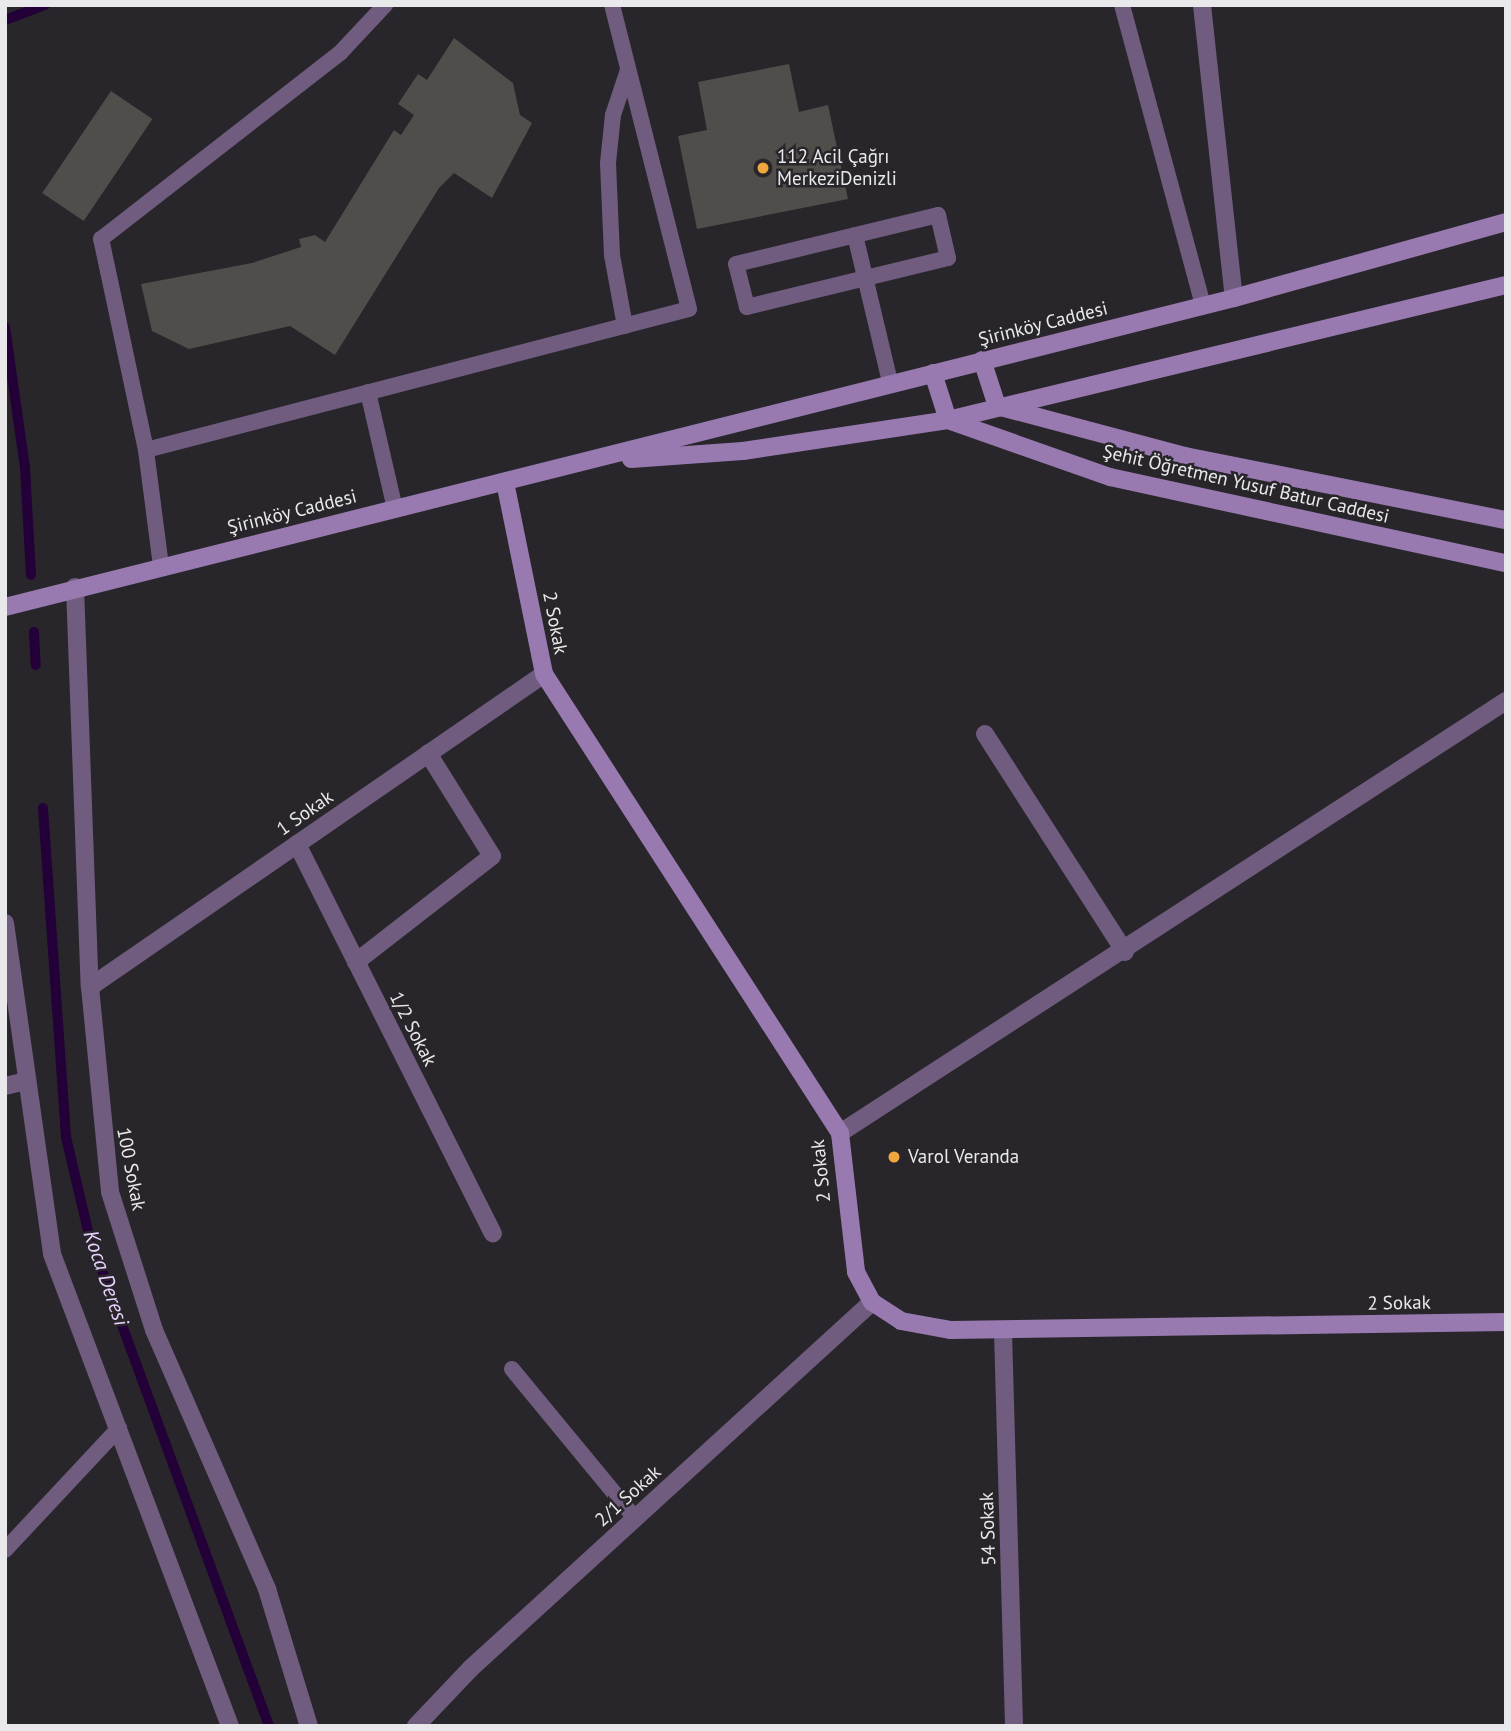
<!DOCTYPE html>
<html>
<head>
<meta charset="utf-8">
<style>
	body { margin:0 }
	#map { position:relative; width:1511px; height:1731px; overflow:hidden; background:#28262a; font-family:"PT Sans",sans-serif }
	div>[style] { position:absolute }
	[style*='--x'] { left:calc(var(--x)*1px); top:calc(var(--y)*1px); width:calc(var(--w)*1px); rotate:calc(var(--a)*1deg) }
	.stream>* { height:10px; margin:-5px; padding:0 5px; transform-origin:5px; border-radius:5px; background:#230037 }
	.building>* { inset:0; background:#504d4a; transform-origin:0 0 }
	.lane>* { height:16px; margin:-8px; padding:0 8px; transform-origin:8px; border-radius:8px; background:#6f5c7f }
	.street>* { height:18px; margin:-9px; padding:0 9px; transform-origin:9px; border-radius:9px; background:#6f5c7f }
	.secondary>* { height:18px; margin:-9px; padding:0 9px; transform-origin:9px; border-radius:9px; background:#987ab1 }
	.dots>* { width:19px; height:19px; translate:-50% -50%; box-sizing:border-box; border:4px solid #28262a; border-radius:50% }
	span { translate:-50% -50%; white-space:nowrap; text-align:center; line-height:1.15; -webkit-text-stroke:5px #28262a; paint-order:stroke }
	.poi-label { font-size:19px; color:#e9e8ea }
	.left { translate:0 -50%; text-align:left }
	.street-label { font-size:19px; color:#e9e8ea }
	.water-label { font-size:21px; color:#e8d1fc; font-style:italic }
	.frame { position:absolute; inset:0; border:7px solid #e9e8ea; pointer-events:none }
</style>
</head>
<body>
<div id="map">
	<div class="stream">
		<i style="--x:5;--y:20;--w:43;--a:-20.6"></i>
		<i style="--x:5;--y:327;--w:142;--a:81.9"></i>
		<i style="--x:25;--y:468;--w:107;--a:86.8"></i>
		<i style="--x:34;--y:632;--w:33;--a:87"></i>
		<i style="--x:43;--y:808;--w:330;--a:86"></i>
		<i style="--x:66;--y:1137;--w:101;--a:76.8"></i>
		<i style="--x:89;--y:1235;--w:523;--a:69.87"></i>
	</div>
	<div class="building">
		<i style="clip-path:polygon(454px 38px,513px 83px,520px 115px,532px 123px,492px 198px,454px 173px,439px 188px,335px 355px,290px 326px,189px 349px,152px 331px,141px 284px,252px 263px,301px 247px,299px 239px,315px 235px,325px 242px,394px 130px,401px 135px,414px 115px,398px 104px,418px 74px,427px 80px)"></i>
		<i style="clip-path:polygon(789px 64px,799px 112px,828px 105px,848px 199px,697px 229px,678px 136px,707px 130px,698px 82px)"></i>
		<i style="left:111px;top:91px;width:50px;height:123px;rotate:34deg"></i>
	</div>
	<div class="lane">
		<i style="--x:1122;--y:5;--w:312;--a:74.9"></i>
		<i style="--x:938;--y:215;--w:44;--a:76.9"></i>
		<i style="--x:948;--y:258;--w:207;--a:166.3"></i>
		<i style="--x:747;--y:307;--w:44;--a:-104.3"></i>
		<i style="--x:736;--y:264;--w:208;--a:-13.6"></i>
		<i style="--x:855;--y:235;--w:151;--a:76.6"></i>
		<i style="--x:625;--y:326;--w:72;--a:-100.4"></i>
		<i style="--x:612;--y:255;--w:92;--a:-92.5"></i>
		<i style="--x:608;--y:163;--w:48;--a:-84.1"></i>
		<i style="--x:613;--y:115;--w:47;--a:-71.6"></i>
		<i style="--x:368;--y:392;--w:120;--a:77"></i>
		<i style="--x:146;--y:450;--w:561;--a:-14.56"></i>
		<i style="--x:689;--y:309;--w:314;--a:-104.2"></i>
		<i style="--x:161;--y:566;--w:117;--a:-97.4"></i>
		<i style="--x:146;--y:450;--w:216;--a:-102"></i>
		<i style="--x:101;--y:239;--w:303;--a:-37.9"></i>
		<i style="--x:340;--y:53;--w:66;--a:-46.8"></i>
		<i style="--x:512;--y:1369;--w:193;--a:50.5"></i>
		<i style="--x:5;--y:1550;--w:167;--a:-46.9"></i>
	</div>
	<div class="street">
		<i style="--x:1202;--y:5;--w:295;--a:83.8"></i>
		<i style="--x:75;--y:587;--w:400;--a:87.9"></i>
		<i style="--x:90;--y:987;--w:206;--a:84.4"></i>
		<i style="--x:110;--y:1192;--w:145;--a:72.3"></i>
		<i style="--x:154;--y:1330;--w:283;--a:66.4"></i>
		<i style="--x:267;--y:1589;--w:143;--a:73"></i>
		<i style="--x:985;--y:734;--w:259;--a:57.3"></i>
		<i style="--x:297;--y:844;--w:436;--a:63.3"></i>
		<i style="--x:5;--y:923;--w:334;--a:81.9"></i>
		<i style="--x:52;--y:1254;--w:504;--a:69.34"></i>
		<i style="--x:356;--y:962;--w:172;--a:-37.9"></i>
		<i style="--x:492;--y:856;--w:121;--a:-121.9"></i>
		<i style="--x:90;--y:987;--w:551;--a:-34.58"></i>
		<i style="--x:5;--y:1086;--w:22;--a:-13"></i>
		<i style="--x:840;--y:1133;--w:794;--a:-32.97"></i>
		<i style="--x:1003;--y:1331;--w:395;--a:88.4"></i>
		<i style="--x:416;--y:1726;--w:79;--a:-46.5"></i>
		<i style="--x:470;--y:1669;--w:544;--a:-42.39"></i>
	</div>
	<div class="secondary">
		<i style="--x:982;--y:360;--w:48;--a:71.9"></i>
		<i style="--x:997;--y:406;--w:195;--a:14.9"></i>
		<i style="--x:1185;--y:456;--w:327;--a:11.3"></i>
		<i style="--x:933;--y:373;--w:49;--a:72.3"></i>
		<i style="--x:948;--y:420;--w:172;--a:19.4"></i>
		<i style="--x:1110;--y:477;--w:405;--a:12.3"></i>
		<i style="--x:631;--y:459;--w:112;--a:-4.1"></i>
		<i style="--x:743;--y:451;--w:207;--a:-8.6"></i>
		<i style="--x:948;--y:420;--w:574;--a:-13.6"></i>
		<i style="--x:505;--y:482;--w:196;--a:78.5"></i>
		<i style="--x:544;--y:674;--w:546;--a:57.18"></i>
		<i style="--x:840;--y:1133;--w:140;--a:83.4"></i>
		<i style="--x:856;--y:1272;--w:34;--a:62"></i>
		<i style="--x:872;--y:1302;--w:35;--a:33"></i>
		<i style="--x:901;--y:1321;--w:51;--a:10.2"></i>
		<i style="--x:951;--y:1330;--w:555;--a:-0.83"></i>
		<i style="--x:5;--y:607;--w:1267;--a:-14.11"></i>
		<i style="--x:1234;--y:298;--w:282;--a:-15.6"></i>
	</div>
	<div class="dots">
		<i style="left:763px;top:168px;background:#efa73d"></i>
		<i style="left:894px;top:1157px;background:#efa73d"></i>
	</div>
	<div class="poi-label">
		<span class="left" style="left:777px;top:168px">112 Acil Çağrı<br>MerkeziDenizli</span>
		<span class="left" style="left:908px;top:1157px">Varol Veranda</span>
	</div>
	<div class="street-label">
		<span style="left:1043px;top:324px;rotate:-14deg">Şirinköy Caddesi</span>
		<span style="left:1246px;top:484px;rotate:13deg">Şehit Öğretmen Yusuf Batur Caddesi</span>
		<span style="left:292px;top:512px;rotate:-14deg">Şirinköy Caddesi</span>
		<span style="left:555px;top:623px;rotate:79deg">2 Sokak</span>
		<span style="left:305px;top:813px;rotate:-35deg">1 Sokak</span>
		<span style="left:413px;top:1029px;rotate:63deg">1/2 Sokak</span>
		<span style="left:131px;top:1169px;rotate:79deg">100 Sokak</span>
		<span style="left:821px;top:1171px;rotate:-96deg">2 Sokak</span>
		<span style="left:1399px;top:1303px;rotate:-1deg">2 Sokak</span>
		<span style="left:628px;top:1496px;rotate:-42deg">2/1 Sokak</span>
		<span style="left:988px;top:1529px;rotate:-92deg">54 Sokak</span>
	</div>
	<div class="water-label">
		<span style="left:106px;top:1278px;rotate:71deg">Koca Deresi</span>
	</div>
	<div class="frame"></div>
</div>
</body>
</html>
